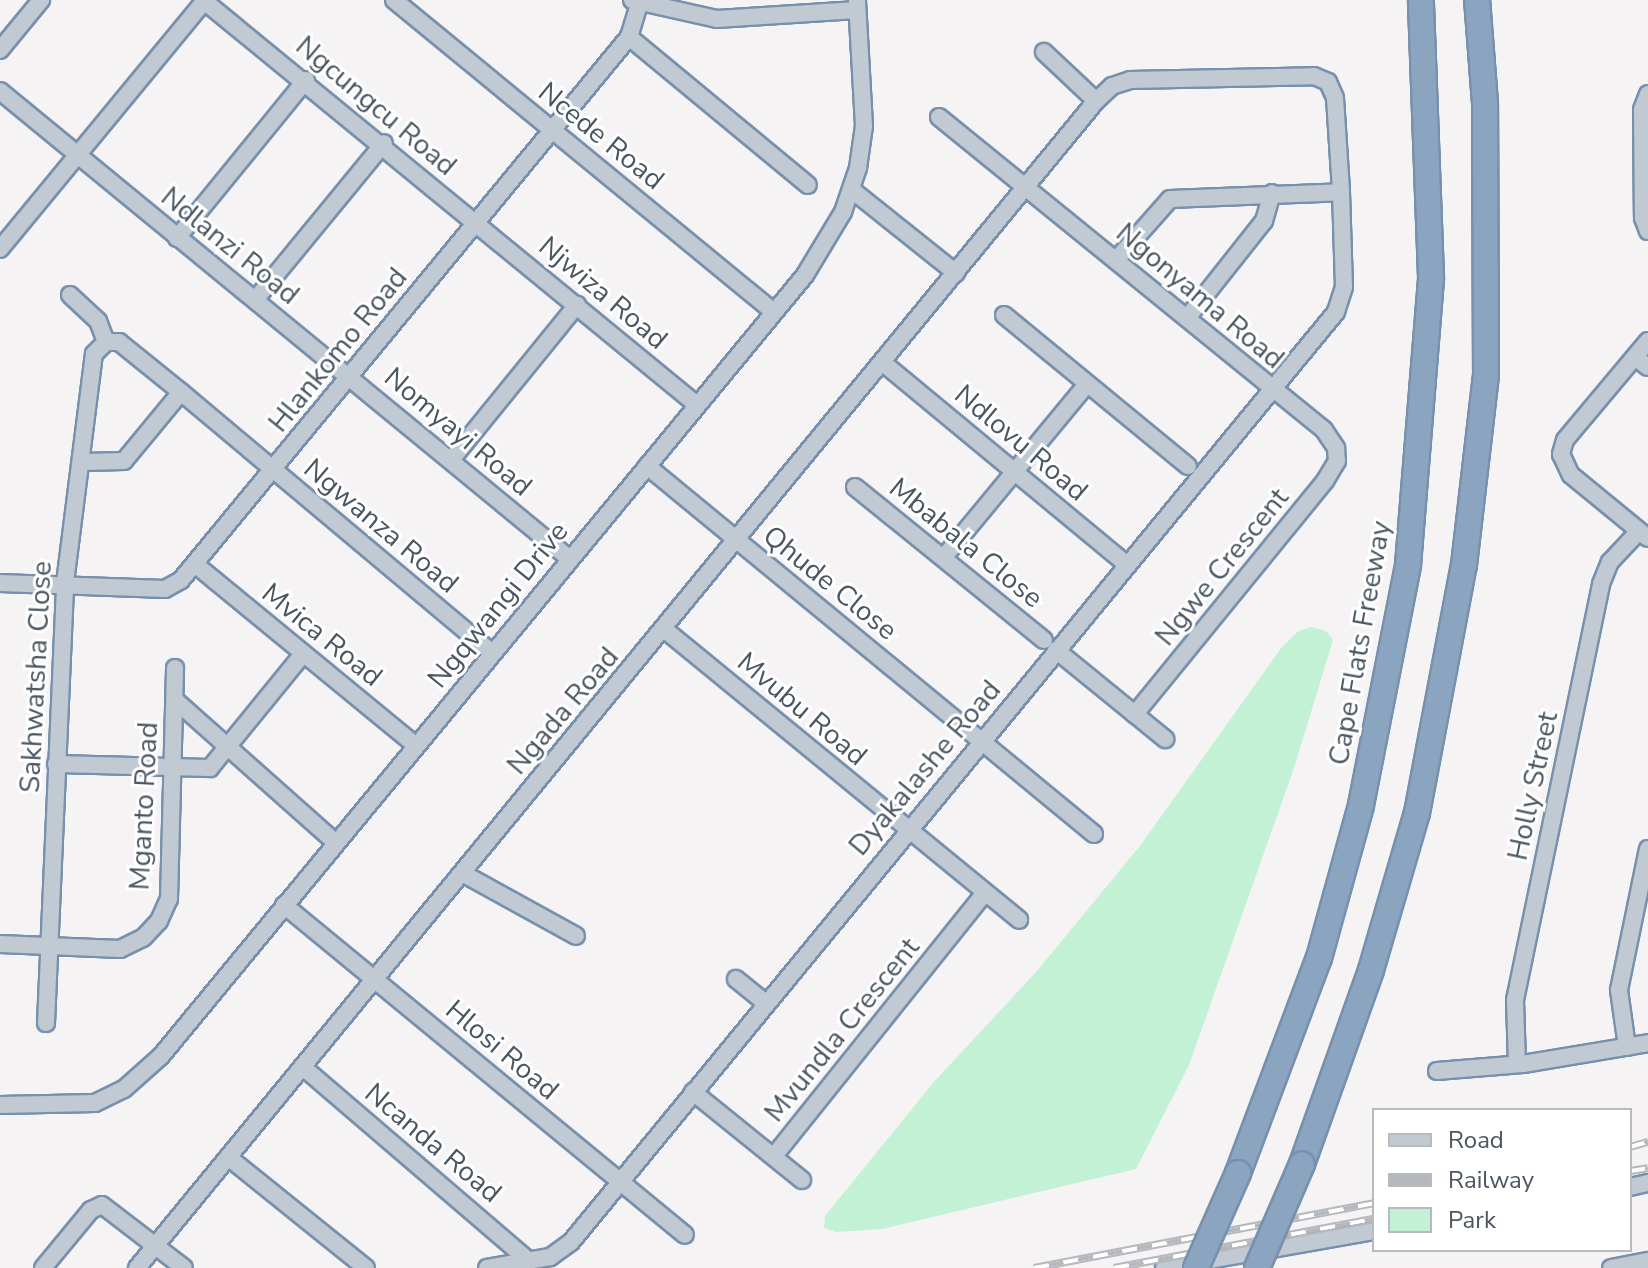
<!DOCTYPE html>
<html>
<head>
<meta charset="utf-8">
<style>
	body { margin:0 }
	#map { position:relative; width:1648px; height:1268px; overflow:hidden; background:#f5f3f3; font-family:"Nunito Sans",sans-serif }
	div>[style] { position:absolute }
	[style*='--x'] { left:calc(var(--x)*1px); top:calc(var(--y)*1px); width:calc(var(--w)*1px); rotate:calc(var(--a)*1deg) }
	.green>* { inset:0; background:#c3f1d5 }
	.roads { filter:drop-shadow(2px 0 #7690ad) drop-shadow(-2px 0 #7690ad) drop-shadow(0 2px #7690ad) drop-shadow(0 -2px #7690ad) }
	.minor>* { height:16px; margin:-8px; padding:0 8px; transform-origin:8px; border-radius:8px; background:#c1cad2 }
	.highway>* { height:24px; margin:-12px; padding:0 12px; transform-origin:12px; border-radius:12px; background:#8ba5c1 }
	.rail>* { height:8px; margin-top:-4px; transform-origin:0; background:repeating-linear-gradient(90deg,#fff 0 15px,#b5b8bd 0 30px); box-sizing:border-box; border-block:2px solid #b5b8bd }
	.bridges { filter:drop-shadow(2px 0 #7690ad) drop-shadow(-2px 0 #7690ad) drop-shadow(0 2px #7690ad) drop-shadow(0 -2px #7690ad) }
	.highway-bridge>* { height:24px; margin:-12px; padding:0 12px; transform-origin:12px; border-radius:12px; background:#8ba5c1 }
	span { translate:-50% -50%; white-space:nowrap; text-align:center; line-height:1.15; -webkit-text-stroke:6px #fff; paint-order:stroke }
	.street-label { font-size:28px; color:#4a5661 }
	.legend { position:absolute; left:1372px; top:1108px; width:260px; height:144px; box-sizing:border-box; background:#fff; border:2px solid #b7bbc0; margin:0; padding:10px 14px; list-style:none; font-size:24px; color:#4a5661 }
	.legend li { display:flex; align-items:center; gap:16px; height:40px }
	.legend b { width:40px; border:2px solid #b7bbc0 }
</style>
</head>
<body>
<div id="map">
	<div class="green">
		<i style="clip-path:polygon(1311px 627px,1326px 631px,1333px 640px,1294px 768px,1189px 1065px,1136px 1169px,882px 1229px,836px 1232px,824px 1228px,825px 1216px,933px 1083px,1036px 972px,1140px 846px,1282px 647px,1297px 632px)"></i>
	</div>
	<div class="roads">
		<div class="minor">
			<i style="--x:203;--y:0;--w:639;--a:39.35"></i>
			<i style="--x:394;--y:0;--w:492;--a:39.4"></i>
			<i style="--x:632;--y:0;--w:87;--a:12.6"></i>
			<i style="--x:717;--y:19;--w:140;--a:-3.7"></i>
			<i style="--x:629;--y:37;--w:232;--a:39.6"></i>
			<i style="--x:0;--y:50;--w:65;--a:-50.6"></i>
			<i style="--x:1044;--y:52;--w:71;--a:43.3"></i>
			<i style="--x:0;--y:91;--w:738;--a:39.39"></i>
			<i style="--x:1648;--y:94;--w:17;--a:111"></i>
			<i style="--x:1642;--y:110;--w:108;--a:89.5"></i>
			<i style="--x:1643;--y:218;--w:14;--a:69"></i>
			<i style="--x:939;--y:117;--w:496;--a:39.1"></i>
			<i style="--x:1324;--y:430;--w:22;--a:56"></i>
			<i style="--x:1336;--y:448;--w:13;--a:86"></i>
			<i style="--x:1337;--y:461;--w:23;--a:121"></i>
			<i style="--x:1325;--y:481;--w:301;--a:129.2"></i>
			<i style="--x:852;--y:190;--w:133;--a:38.6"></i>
			<i style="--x:177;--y:238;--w:204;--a:-50.8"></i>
			<i style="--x:0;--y:249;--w:323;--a:-50.5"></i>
			<i style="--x:1116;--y:260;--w:81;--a:-48.5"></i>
			<i style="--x:1170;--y:199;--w:171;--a:-2.3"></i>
			<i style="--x:70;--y:295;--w:38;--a:43"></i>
			<i style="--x:98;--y:321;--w:22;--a:69"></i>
			<i style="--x:106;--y:342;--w:13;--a:0"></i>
			<i style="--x:119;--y:342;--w:80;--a:38.9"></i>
			<i style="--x:181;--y:392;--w:406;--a:40"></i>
			<i style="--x:255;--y:300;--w:203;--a:-50.6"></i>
			<i style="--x:1004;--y:315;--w:238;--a:39.4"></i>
			<i style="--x:1187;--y:318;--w:124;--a:-51.6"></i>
			<i style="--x:1264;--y:221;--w:29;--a:-74"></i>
			<i style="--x:1648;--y:341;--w:129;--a:130"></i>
			<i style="--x:1565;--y:440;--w:15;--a:106"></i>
			<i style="--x:1561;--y:454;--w:23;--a:65"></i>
			<i style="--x:1571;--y:475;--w:99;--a:39.3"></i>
			<i style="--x:1635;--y:357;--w:16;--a:38"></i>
			<i style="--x:882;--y:362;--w:317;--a:39.6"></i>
			<i style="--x:451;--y:460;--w:200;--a:-50.9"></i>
			<i style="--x:82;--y:462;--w:42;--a:-1.4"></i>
			<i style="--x:124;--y:461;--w:89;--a:-50.4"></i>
			<i style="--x:647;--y:466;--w:579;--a:39.46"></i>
			<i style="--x:855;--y:487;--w:243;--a:39"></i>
			<i style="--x:944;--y:557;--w:224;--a:-50.4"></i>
			<i style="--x:196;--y:565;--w:285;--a:39.4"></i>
			<i style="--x:0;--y:583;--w:165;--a:2.1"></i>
			<i style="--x:165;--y:589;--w:18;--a:-29"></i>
			<i style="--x:181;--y:580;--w:704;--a:-50.48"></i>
			<i style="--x:629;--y:37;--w:34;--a:-73"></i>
			<i style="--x:664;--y:629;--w:459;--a:39.3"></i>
			<i style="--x:1056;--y:650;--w:141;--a:39.2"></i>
			<i style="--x:175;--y:700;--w:215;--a:41.6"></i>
			<i style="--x:56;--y:764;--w:154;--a:1.5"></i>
			<i style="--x:210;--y:768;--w:147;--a:-50.8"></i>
			<i style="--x:462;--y:873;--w:130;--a:28.9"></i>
			<i style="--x:284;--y:905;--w:519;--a:39.45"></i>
			<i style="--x:0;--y:944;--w:120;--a:2.4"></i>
			<i style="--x:120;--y:949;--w:25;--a:-26"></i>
			<i style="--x:143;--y:938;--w:23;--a:-47"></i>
			<i style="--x:159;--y:921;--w:24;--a:-66"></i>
			<i style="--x:169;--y:899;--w:231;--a:-88.5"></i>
			<i style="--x:736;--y:979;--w:38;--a:39"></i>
			<i style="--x:46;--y:1023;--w:440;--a:-87.5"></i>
			<i style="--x:65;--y:583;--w:231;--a:-82.8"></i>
			<i style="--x:94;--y:354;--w:17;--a:-45"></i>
			<i style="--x:1627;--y:1047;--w:58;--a:-98"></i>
			<i style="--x:1619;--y:990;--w:144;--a:-78.4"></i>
			<i style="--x:1517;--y:1064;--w:64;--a:-91.8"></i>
			<i style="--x:1515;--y:1000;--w:425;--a:-78.3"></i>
			<i style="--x:1601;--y:584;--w:24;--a:-68"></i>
			<i style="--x:1610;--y:562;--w:42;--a:-46.9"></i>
			<i style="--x:304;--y:1068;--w:295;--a:40.6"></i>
			<i style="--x:1437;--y:1071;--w:86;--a:-4.7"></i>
			<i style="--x:1523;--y:1064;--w:127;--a:-9.5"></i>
			<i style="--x:693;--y:1092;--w:140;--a:38.9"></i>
			<i style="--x:0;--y:1105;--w:95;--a:-1.2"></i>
			<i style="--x:95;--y:1103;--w:32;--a:-26"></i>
			<i style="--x:124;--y:1089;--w:50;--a:-41.7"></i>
			<i style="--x:161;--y:1056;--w:1012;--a:-50.49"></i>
			<i style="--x:805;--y:275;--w:74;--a:-58.9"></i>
			<i style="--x:843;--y:212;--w:46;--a:-71.2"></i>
			<i style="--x:858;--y:168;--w:42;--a:-81.9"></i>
			<i style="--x:864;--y:126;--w:126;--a:-93.2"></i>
			<i style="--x:774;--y:1156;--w:337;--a:-51.3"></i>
			<i style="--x:228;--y:1157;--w:177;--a:38.8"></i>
			<i style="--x:1630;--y:1187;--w:18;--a:-13"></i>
			<i style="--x:43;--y:1268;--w:75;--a:-50.4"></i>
			<i style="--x:91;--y:1210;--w:12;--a:-24"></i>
			<i style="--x:102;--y:1205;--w:103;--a:37.5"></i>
			<i style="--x:137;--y:1268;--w:1510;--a:-50.59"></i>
			<i style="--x:1096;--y:101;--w:22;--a:-43"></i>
			<i style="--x:1112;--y:86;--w:19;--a:-18"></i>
			<i style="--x:1130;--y:80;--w:184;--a:-1.2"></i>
			<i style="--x:1314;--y:76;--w:15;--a:23"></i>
			<i style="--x:1328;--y:82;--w:17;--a:66"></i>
			<i style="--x:1335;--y:98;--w:94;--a:86.3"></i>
			<i style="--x:1341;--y:192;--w:95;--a:88.2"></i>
			<i style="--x:1344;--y:287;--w:26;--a:108"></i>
			<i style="--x:1336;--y:312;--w:1204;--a:129.44"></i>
			<i style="--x:571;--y:1242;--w:26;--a:144"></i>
			<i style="--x:550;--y:1257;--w:64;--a:170.1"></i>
			<i style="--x:1164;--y:1268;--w:213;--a:-10"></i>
			<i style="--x:1611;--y:1268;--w:38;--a:-11"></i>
		</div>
		<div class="highway">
			<i style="--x:1302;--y:1164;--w:206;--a:-70.4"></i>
			<i style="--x:1371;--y:970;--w:164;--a:-73.7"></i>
			<i style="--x:1417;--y:813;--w:252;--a:-79.3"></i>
			<i style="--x:1464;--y:565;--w:192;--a:-83.4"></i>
			<i style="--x:1486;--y:374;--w:271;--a:-90.2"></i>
			<i style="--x:1485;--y:103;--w:103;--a:-94.4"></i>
			<i style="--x:1238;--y:1173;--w:230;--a:-69.4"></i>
			<i style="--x:1319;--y:958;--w:159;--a:-74.6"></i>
			<i style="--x:1361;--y:805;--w:245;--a:-78.9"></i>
			<i style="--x:1408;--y:565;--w:289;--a:-85.4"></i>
			<i style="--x:1431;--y:277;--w:277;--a:-92.1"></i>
		</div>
	</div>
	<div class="rail">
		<i style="--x:1630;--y:1147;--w:19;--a:-16"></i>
		<i style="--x:1630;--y:1171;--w:18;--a:-9"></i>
		<i style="--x:1034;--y:1268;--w:346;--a:-10.8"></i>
		<i style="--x:1114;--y:1268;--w:265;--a:-10.7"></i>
	</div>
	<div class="bridges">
		<div class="highway-bridge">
			<i style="--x:1196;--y:1268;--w:104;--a:-66.1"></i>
			<i style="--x:1257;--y:1268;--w:113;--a:-66.6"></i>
		</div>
	</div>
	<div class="street-label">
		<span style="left:376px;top:106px;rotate:40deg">Ngcungcu Road</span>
		<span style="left:601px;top:136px;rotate:39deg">Ncede Road</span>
		<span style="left:230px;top:246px;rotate:39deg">Ndlanzi Road</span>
		<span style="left:603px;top:293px;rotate:40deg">Njwiza Road</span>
		<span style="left:1200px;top:296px;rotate:40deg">Ngonyama Road</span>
		<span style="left:338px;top:350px;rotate:-51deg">Hlankomo Road</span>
		<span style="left:458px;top:432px;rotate:40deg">Nomyayi Road</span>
		<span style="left:1021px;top:443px;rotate:40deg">Ndlovu Road</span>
		<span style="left:381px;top:526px;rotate:40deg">Ngwanza Road</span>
		<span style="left:966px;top:543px;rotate:39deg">Mbabala Close</span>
		<span style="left:1222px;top:567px;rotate:-51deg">Ngwe Crescent</span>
		<span style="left:830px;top:583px;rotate:39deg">Qhude Close</span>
		<span style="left:498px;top:605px;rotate:-51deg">Ngqwangi Drive</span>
		<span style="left:322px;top:635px;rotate:39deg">Mvica Road</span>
		<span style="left:1360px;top:643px;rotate:-80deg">Cape Flats Freeway</span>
		<span style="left:36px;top:677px;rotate:-87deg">Sakhwatsha Close</span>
		<span style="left:802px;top:709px;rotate:40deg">Mvubu Road</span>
		<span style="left:563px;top:711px;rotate:-50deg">Ngada Road</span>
		<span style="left:925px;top:768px;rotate:-50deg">Dyakalashe Road</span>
		<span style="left:1533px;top:786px;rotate:-78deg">Holly Street</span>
		<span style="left:144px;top:806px;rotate:-87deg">Mganto Road</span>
		<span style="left:842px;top:1030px;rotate:-51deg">Mvundla Crescent</span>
		<span style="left:502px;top:1050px;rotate:40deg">Hlosi Road</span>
		<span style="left:433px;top:1143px;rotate:40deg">Ncanda Road</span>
	</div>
	<ul class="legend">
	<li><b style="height:10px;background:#c1cad2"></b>Road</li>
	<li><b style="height:10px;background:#b5b8bd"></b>Railway</li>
	<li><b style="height:22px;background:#c3f1d5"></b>Park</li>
	</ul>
</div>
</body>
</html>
